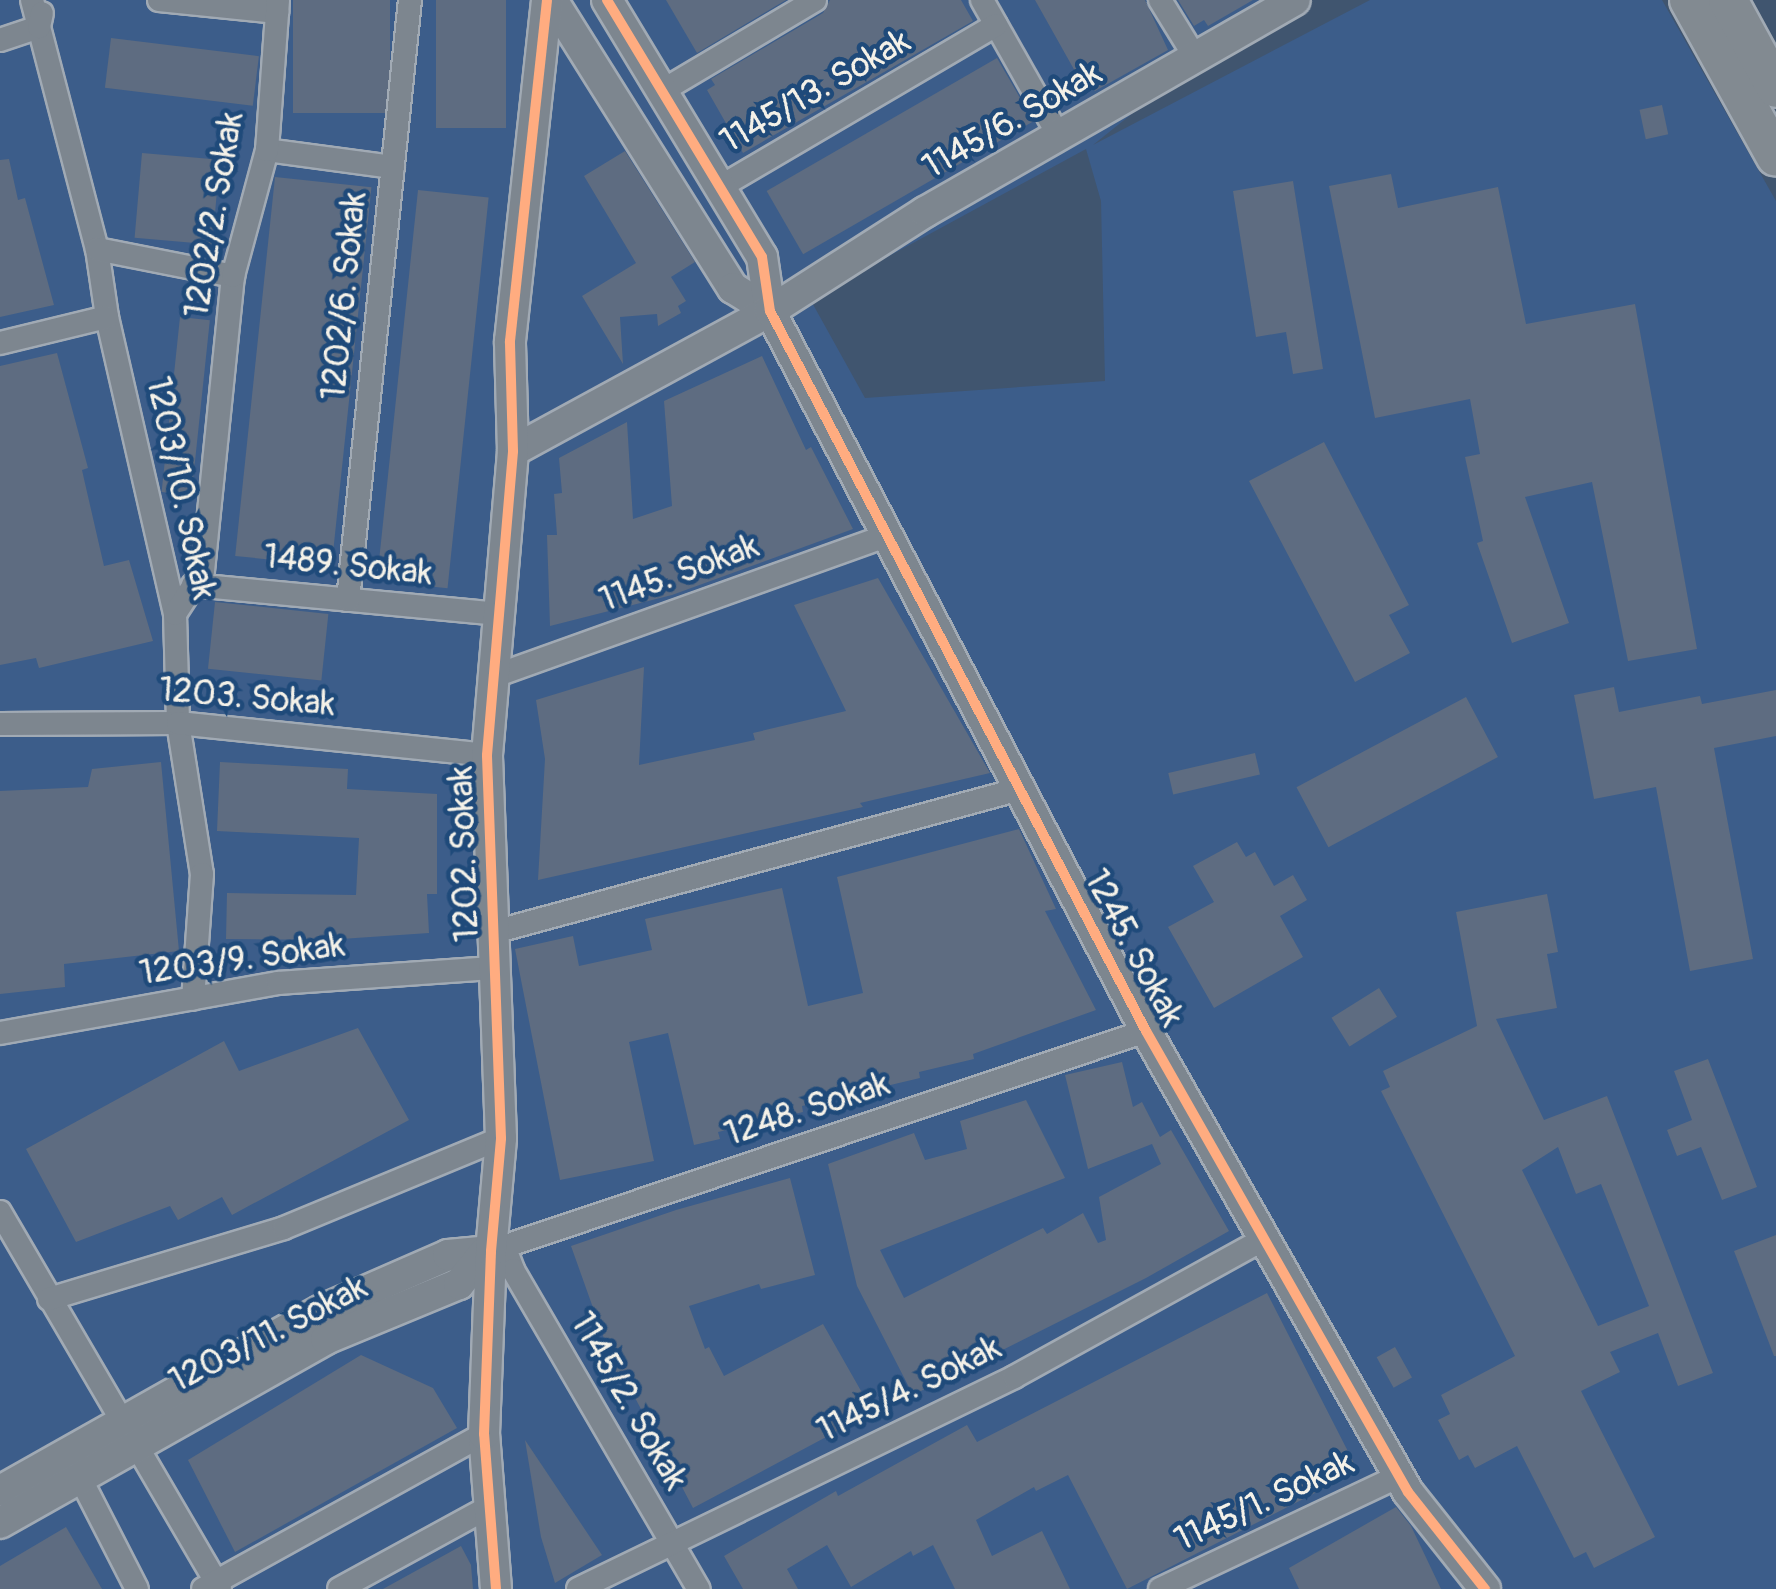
<!DOCTYPE html>
<html>
<head>
<meta charset="utf-8">
<style>
	body { margin:0 }
	#map { position:relative; width:1776px; height:1589px; overflow:hidden; background:#40556f; font-family:Pangolin,sans-serif }
	div>[style] { position:absolute }
	[style*='--x'] { left:calc(var(--x)*1px); top:calc(var(--y)*1px); width:calc(var(--w)*1px); rotate:calc(var(--a)*1deg) }
	.built>* { inset:0; background:#3c5d8a }
	.building>* { inset:0; background:#5e6c81; transform-origin:0 0 }
	.roads { filter:drop-shadow(2px 0 #a1aab4) drop-shadow(-2px 0 #a1aab4) drop-shadow(0 2px #a1aab4) drop-shadow(0 -2px #a1aab4) }
	.minor>* { height:22px; margin:-11px; padding:0 11px; transform-origin:11px; border-radius:11px; background:#7d868f }
	.tertiary>* { height:30px; margin:-15px; padding:0 15px; transform-origin:15px; border-radius:15px; background:#7d868f }
	.primary>* { height:38px; margin:-19px; padding:0 19px; transform-origin:19px; border-radius:19px; background:#828a91 }
	.cycleway>* { height:10px; margin:-5px; padding:0 5px; transform-origin:5px; border-radius:5px; background:#ffac80 }
	span { translate:-50% -50%; white-space:nowrap; text-align:center; line-height:1.15; -webkit-text-stroke:9px #1f4a7a; paint-order:stroke }
	.street-label { font-size:35px; color:#f4f1e8 }
</style>
</head>
<body>
<div id="map">
	<div class="built">
		<i style="clip-path:polygon(evenodd,0 0,1274px 0,1093px 145px,1370px 0,1662px 0,1776px 201px,1776px 1589px,0 1589px,0 0,1086px 149px,1101px 201px,1105px 381px,865px 398px,810px 299px,1086px 149px)"></i>
	</div>
	<div class="building">
		<i style="left:293px;top:0;width:97px;height:113px"></i>
		<i style="left:436px;top:0;width:70px;height:128px"></i>
		<i style="clip-path:polygon(666px 0,786px 0,697px 53px)"></i>
		<i style="clip-path:polygon(830px 0,961px 0,973px 21px,743px 153px,707px 90px,715px 85px,711px 79px,823px 13px)"></i>
		<i style="clip-path:polygon(1035px 0,1145px 0,1168px 50px,1095px 91px,1091px 85px,1085px 89px)"></i>
		<i style="clip-path:polygon(1178px 0,1253px 0,1208px 26px,1204px 20px,1194px 26px)"></i>
		<i style="left:111px;top:38px;width:149px;height:50px;rotate:7deg"></i>
		<i style="left:997px;top:58px;width:73px;height:266px;rotate:60deg"></i>
		<i style="left:1662px;top:105px;width:30px;height:23px;rotate:78deg"></i>
		<i style="clip-path:polygon(625px 151px,695px 262px,671px 277px,686px 301px,678px 306px,681px 313px,658px 326px,657px 314px,620px 317px,623px 364px,582px 296px,636px 263px,584px 176px)"></i>
		<i style="left:142px;top:153px;width:78px;height:85px;rotate:5deg"></i>
		<i style="clip-path:polygon(9px 159px,18px 200px,25px 198px,54px 305px,0 317px,0 160px)"></i>
		<i style="clip-path:polygon(1391px 174px,1398px 208px,1498px 187px,1526px 324px,1635px 304px,1697px 649px,1628px 661px,1592px 482px,1525px 497px,1569px 623px,1512px 643px,1477px 543px,1483px 541px,1465px 457px,1480px 454px,1470px 399px,1375px 418px,1329px 186px)"></i>
		<i style="left:275px;top:177px;width:97px;height:381px;rotate:6deg"></i>
		<i style="clip-path:polygon(1293px 181px,1323px 369px,1293px 374px,1286px 332px,1256px 337px,1233px 191px)"></i>
		<i style="left:418px;top:190px;width:71px;height:393px;rotate:6deg"></i>
		<i style="left:180px;top:317px;width:30px;height:176px;rotate:6deg"></i>
		<i style="clip-path:polygon(57px 353px,88px 468px,82px 470px,84px 479px,104px 566px,129px 560px,153px 641px,39px 668px,36px 658px,0 665px,0 366px)"></i>
		<i style="clip-path:polygon(762px 356px,806px 450px,811px 447px,853px 529px,672px 595px,550px 626px,547px 535px,557px 535px,554px 494px,562px 493px,559px 458px,627px 422px,633px 519px,672px 506px,664px 401px)"></i>
		<i style="clip-path:polygon(1324px 442px,1409px 605px,1389px 615px,1410px 653px,1355px 682px,1249px 481px)"></i>
		<i style="clip-path:polygon(878px 578px,990px 773px,860px 803px,863px 807px,538px 880px,545px 759px,536px 700px,644px 667px,639px 765px,755px 740px,753px 733px,846px 711px,794px 605px)"></i>
		<i style="left:215px;top:602px;width:114px;height:67px;rotate:6deg"></i>
		<i style="clip-path:polygon(1614px 687px,1619px 712px,1700px 696px,1702px 704px,1776px 690px,1776px 736px,1714px 748px,1753px 959px,1690px 971px,1656px 787px,1594px 799px,1574px 695px)"></i>
		<i style="left:1466px;top:697px;width:68px;height:192px;rotate:62deg"></i>
		<i style="left:1255px;top:753px;width:22px;height:89px;rotate:77deg"></i>
		<i style="clip-path:polygon(161px 762px,179px 951px,64px 964px,65px 987px,0 994px,0 791px,88px 787px,92px 769px)"></i>
		<i style="clip-path:polygon(220px 762px,348px 769px,347px 789px,437px 794px,437px 894px,427px 894px,429px 933px,326px 940px,226px 939px,227px 893px,356px 895px,359px 838px,217px 831px)"></i>
		<i style="clip-path:polygon(1019px 829px,1056px 909px,1045px 911px,1096px 1010px,973px 1054px,974px 1059px,919px 1072px,920px 1078px,802px 1106px,803px 1112px,718px 1132px,720px 1139px,694px 1145px,668px 1033px,629px 1042px,654px 1161px,560px 1180px,515px 949px,573px 936px,579px 966px,652px 950px,645px 919px,782px 888px,808px 1006px,863px 993px,837px 877px)"></i>
		<i style="clip-path:polygon(1237px 842px,1246px 857px,1255px 852px,1274px 886px,1293px 875px,1307px 900px,1280px 916px,1303px 957px,1214px 1008px,1168px 927px,1214px 902px,1193px 866px)"></i>
		<i style="clip-path:polygon(evenodd,1547px 894px,1558px 952px,1547px 954px,1557px 1008px,1496px 1019px,1544px 1120px,1607px 1096px,1713px 1373px,1678px 1386px,1658px 1333px,1610px 1352px,1620px 1372px,1581px 1391px,1655px 1537px,1594px 1568px,1586px 1552px,1574px 1558px,1517px 1446px,1475px 1468px,1468px 1455px,1459px 1460px,1438px 1420px,1450px 1414px,1441px 1395px,1515px 1356px,1381px 1091px,1390px 1087px,1383px 1071px,1477px 1026px,1456px 912px,1547px 894px,1558px 1147px,1576px 1194px,1601px 1184px,1649px 1306px,1598px 1326px,1522px 1170px,1558px 1147px)"></i>
		<i style="left:1379px;top:988px;width:34px;height:56px;rotate:58deg"></i>
		<i style="clip-path:polygon(358px 1028px,409px 1120px,232px 1215px,222px 1197px,178px 1220px,170px 1206px,76px 1242px,26px 1149px,224px 1041px,239px 1071px)"></i>
		<i style="clip-path:polygon(1708px 1059px,1757px 1187px,1722px 1200px,1701px 1147px,1677px 1156px,1667px 1130px,1692px 1120px,1674px 1071px)"></i>
		<i style="clip-path:polygon(1122px 1062px,1133px 1107px,1142px 1102px,1160px 1137px,1171px 1130px,1229px 1231px,1146px 1278px,913px 1395px,857px 1286px,828px 1164px,914px 1133px,925px 1160px,967px 1149px,960px 1121px,1026px 1100px,1065px 1178px,880px 1250px,904px 1298px,1043px 1228px,1047px 1234px,1083px 1213px,1098px 1243px,1106px 1240px,1099px 1197px,1161px 1164px,1152px 1144px,1088px 1169px,1065px 1075px)"></i>
		<i style="clip-path:polygon(790px 1178px,815px 1275px,761px 1289px,759px 1284px,689px 1306px,705px 1349px,709px 1347px,724px 1376px,823px 1324px,873px 1412px,693px 1508px,622px 1373px,617px 1375px,571px 1246px,676px 1210px)"></i>
		<i style="clip-path:polygon(1776px 1235px,1776px 1356px,1774px 1356px,1734px 1251px)"></i>
		<i style="clip-path:polygon(1267px 1293px,1358px 1471px,1127px 1589px,1068px 1475px,1036px 1491px,1034px 1487px,976px 1520px,992px 1556px,1042px 1531px,1070px 1589px,955px 1589px,933px 1545px,913px 1556px,911px 1551px,851px 1587px,827px 1545px,787px 1569px,798px 1589px,743px 1589px,724px 1556px,836px 1491px,838px 1496px,967px 1425px,977px 1442px)"></i>
		<i style="left:1395px;top:1347px;width:35px;height:21px;rotate:61deg"></i>
		<i style="clip-path:polygon(361px 1355px,433px 1388px,457px 1428px,235px 1552px,188px 1460px)"></i>
		<i style="clip-path:polygon(525px 1440px,602px 1555px,555px 1583px,541px 1537px)"></i>
		<i style="clip-path:polygon(1396px 1507px,1411px 1526px,1441px 1589px,1299px 1589px,1289px 1568px)"></i>
		<i style="clip-path:polygon(66px 1527px,102px 1589px,0 1589px,0 1566px)"></i>
		<i style="clip-path:polygon(461px 1546px,471px 1565px,473px 1589px,383px 1589px)"></i>
	</div>
	<div class="roads">
		<div class="minor">
			<i style="--x:32;--y:0;--w:257;--a:75.4"></i>
			<i style="--x:97;--y:249;--w:69;--a:81.6"></i>
			<i style="--x:107;--y:317;--w:305;--a:77.1"></i>
			<i style="--x:175;--y:614;--w:109;--a:88.4"></i>
			<i style="--x:178;--y:723;--w:153;--a:81"></i>
			<i style="--x:202;--y:874;--w:125;--a:94.1"></i>
			<i style="--x:159;--y:0;--w:119;--a:5.8"></i>
			<i style="--x:982;--y:0;--w:156;--a:60.5"></i>
			<i style="--x:1160;--y:0;--w:67;--a:58.4"></i>
			<i style="--x:0;--y:40;--w:41;--a:-18.4"></i>
			<i style="--x:39;--y:27;--w:14;--a:-78"></i>
			<i style="--x:662;--y:91;--w:178;--a:-30.7"></i>
			<i style="--x:267;--y:150;--w:127;--a:7.7"></i>
			<i style="--x:720;--y:187;--w:320;--a:-30.4"></i>
			<i style="--x:97;--y:249;--w:139;--a:11.2"></i>
			<i style="--x:0;--y:343;--w:110;--a:-13.7"></i>
			<i style="--x:193;--y:585;--w:305;--a:5.4"></i>
			<i style="--x:348;--y:600;--w:603;--a:-84.1"></i>
			<i style="--x:175;--y:614;--w:51;--a:-56.9"></i>
			<i style="--x:203;--y:571;--w:297;--a:-84.2"></i>
			<i style="--x:233;--y:276;--w:131;--a:-74.9"></i>
			<i style="--x:267;--y:150;--w:150;--a:-85.8"></i>
			<i style="--x:492;--y:677;--w:421;--a:-19.7"></i>
			<i style="--x:0;--y:724;--w:178;--a:-0.3"></i>
			<i style="--x:178;--y:723;--w:311;--a:5.9"></i>
			<i style="--x:494;--y:932;--w:545;--a:-15.21"></i>
			<i style="--x:0;--y:1033;--w:282;--a:-10.2"></i>
			<i style="--x:278;--y:983;--w:218;--a:-4"></i>
			<i style="--x:0;--y:1212;--w:436;--a:59.7"></i>
			<i style="--x:504;--y:1246;--w:26;--a:69"></i>
			<i style="--x:513;--y:1270;--w:369;--a:59.8"></i>
			<i style="--x:491;--y:1251;--w:691;--a:-18.57"></i>
			<i style="--x:49;--y:1299;--w:245;--a:-16.8"></i>
			<i style="--x:284;--y:1228;--w:235;--a:-22.5"></i>
			<i style="--x:74;--y:1466;--w:138;--a:62.9"></i>
			<i style="--x:203;--y:1589;--w:321;--a:-28.9"></i>
			<i style="--x:339;--y:1589;--w:169;--a:-28.7"></i>
			<i style="--x:578;--y:1589;--w:485;--a:-25.9"></i>
			<i style="--x:1014;--y:1377;--w:286;--a:-28.9"></i>
			<i style="--x:1160;--y:1589;--w:264;--a:-25.3"></i>
		</div>
		<div class="tertiary">
			<i style="--x:552;--y:0;--w:340;--a:57.9"></i>
			<i style="--x:733;--y:288;--w:44;--a:31.9"></i>
			<i style="--x:607;--y:0;--w:300;--a:58.9"></i>
			<i style="--x:762;--y:257;--w:55;--a:81.6"></i>
			<i style="--x:770;--y:311;--w:812;--a:62.43"></i>
			<i style="--x:1146;--y:1031;--w:530;--a:60.39"></i>
			<i style="--x:1408;--y:1492;--w:124;--a:51.6"></i>
			<i style="--x:513;--y:451;--w:293;--a:-28.6"></i>
			<i style="--x:770;--y:311;--w:184;--a:-32.6"></i>
			<i style="--x:925;--y:212;--w:426;--a:-29.8"></i>
			<i style="--x:0;--y:1491;--w:367;--a:-29.4"></i>
			<i style="--x:320;--y:1311;--w:140;--a:-23.6"></i>
			<i style="--x:448;--y:1255;--w:43;--a:-5.3"></i>
			<i style="--x:0;--y:1523;--w:374;--a:-29.4"></i>
			<i style="--x:326;--y:1339;--w:144;--a:-22.5"></i>
			<i style="--x:459;--y:1284;--w:40;--a:-51"></i>
			<i style="--x:496;--y:1589;--w:155;--a:-94.4"></i>
			<i style="--x:484;--y:1434;--w:183;--a:-87.8"></i>
			<i style="--x:491;--y:1251;--w:113;--a:-84.9"></i>
			<i style="--x:501;--y:1138;--w:383;--a:-92.1"></i>
			<i style="--x:487;--y:755;--w:305;--a:-85.1"></i>
			<i style="--x:513;--y:451;--w:110;--a:-91.6"></i>
			<i style="--x:510;--y:341;--w:343;--a:-83.8"></i>
		</div>
		<div class="primary">
			<i style="--x:1689;--y:0;--w:179;--a:61"></i>
			<i style="--x:1728;--y:0;--w:100;--a:61.4"></i>
		</div>
	</div>
	<div class="cycleway">
		<i style="--x:607;--y:0;--w:300;--a:58.9"></i>
		<i style="--x:762;--y:257;--w:55;--a:81.6"></i>
		<i style="--x:770;--y:311;--w:812;--a:62.43"></i>
		<i style="--x:1146;--y:1031;--w:530;--a:60.39"></i>
		<i style="--x:1408;--y:1492;--w:124;--a:51.6"></i>
		<i style="--x:496;--y:1589;--w:155;--a:-94.4"></i>
		<i style="--x:484;--y:1434;--w:183;--a:-87.8"></i>
		<i style="--x:491;--y:1251;--w:113;--a:-84.9"></i>
		<i style="--x:501;--y:1138;--w:383;--a:-92.1"></i>
		<i style="--x:487;--y:755;--w:305;--a:-85.1"></i>
		<i style="--x:513;--y:451;--w:110;--a:-91.6"></i>
		<i style="--x:510;--y:341;--w:343;--a:-83.8"></i>
	</div>
	<div class="street-label">
		<span style="left:815px;top:91px;rotate:-30deg">1145/13. Sokak</span>
		<span style="left:1012px;top:120px;rotate:-30deg">1145/6. Sokak</span>
		<span style="left:214px;top:215px;rotate:-80deg">1202/2. Sokak</span>
		<span style="left:344px;top:296px;rotate:-84deg">1202/6. Sokak</span>
		<span style="left:181px;top:488px;rotate:78deg">1203/10. Sokak</span>
		<span style="left:348px;top:565px;rotate:6deg">1489. Sokak</span>
		<span style="left:679px;top:573px;rotate:-20deg">1145. Sokak</span>
		<span style="left:247px;top:697px;rotate:5deg">1203. Sokak</span>
		<span style="left:464px;top:854px;rotate:-92deg">1202. Sokak</span>
		<span style="left:1134px;top:948px;rotate:62deg">1245. Sokak</span>
		<span style="left:242px;top:959px;rotate:-8deg">1203/9. Sokak</span>
		<span style="left:807px;top:1109px;rotate:-18deg">1248. Sokak</span>
		<span style="left:268px;top:1334px;rotate:-27deg">1203/11. Sokak</span>
		<span style="left:909px;top:1389px;rotate:-26deg">1145/4. Sokak</span>
		<span style="left:629px;top:1401px;rotate:60deg">1145/2. Sokak</span>
		<span style="left:1264px;top:1501px;rotate:-25deg">1145/1. Sokak</span>
	</div>
</div>
</body>
</html>
